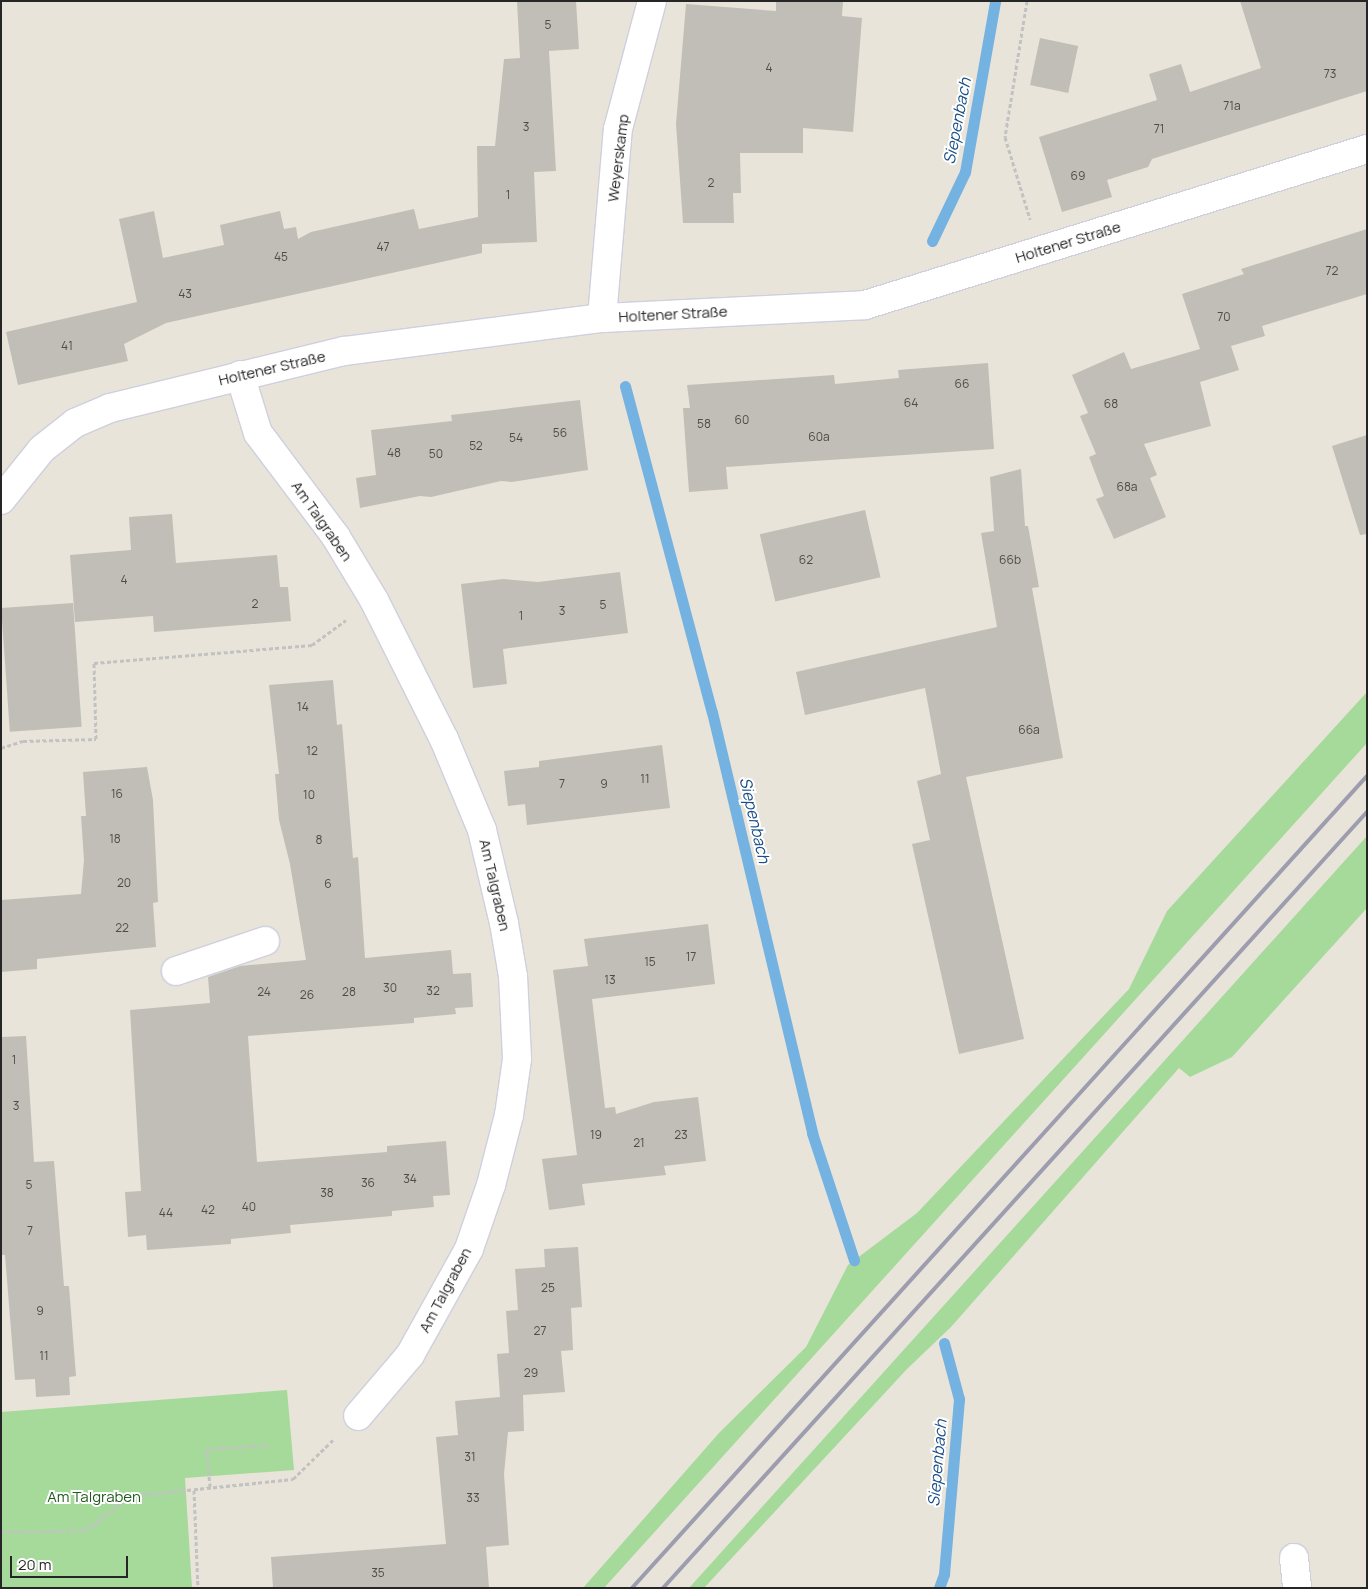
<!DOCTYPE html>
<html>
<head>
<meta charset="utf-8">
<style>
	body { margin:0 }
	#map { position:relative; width:1368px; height:1589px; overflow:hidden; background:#e8e4d9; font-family:Manrope,sans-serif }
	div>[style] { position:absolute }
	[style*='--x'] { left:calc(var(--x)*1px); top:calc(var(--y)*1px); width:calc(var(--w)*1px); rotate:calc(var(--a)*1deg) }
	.green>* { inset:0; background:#a5da9a }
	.stream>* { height:11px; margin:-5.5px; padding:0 5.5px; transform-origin:5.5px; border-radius:5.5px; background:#74b2e2 }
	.building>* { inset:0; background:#c0beb6; transform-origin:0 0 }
	.path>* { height:3px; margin-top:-1.5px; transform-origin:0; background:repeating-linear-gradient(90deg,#c2c2c2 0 4px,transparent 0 6.5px) }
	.roads { filter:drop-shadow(1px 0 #cfcfde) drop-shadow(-1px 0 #cfcfde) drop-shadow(0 1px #cfcfde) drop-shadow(0 -1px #cfcfde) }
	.minor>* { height:28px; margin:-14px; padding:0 14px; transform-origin:14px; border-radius:14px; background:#fff }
	.rail>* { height:4px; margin:-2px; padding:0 2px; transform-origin:2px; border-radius:2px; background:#9d9daf }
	span { translate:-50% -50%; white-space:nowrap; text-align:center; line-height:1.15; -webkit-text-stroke:4px #fff; paint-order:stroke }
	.number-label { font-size:12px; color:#4c4c4a }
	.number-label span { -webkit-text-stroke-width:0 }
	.street-label { font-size:15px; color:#262626 }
	.park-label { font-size:15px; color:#215b1f }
	.water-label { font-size:16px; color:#194f88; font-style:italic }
	.frame { position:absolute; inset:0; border:2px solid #262626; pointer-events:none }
	.scale { position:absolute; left:10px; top:1556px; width:118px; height:22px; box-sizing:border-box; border:2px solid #262626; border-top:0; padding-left:6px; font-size:15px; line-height:18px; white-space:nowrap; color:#262626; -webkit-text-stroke:4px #fff; paint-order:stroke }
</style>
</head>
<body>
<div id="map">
	<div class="green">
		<i style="clip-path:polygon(1367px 692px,1367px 743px,604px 1588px,583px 1588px,719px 1433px,806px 1347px,848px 1265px,917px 1213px,1129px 989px,1167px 911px)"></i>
		<i style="clip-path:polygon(1367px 836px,1367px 908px,1232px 1057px,1190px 1077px,1179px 1068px,951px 1327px,907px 1369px,704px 1588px,689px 1588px)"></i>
		<i style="clip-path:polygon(287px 1390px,294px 1470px,185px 1478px,192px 1588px,1px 1588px,1px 1412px)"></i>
	</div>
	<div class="stream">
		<i style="--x:932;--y:241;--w:76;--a:-64.4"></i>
		<i style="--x:965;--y:172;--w:174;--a:-80"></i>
		<i style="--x:625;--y:386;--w:337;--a:75.1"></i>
		<i style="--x:712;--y:712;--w:433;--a:76.6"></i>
		<i style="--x:812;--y:1133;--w:134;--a:71.7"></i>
		<i style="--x:939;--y:1588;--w:15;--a:-70"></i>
		<i style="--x:944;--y:1574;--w:176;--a:-85.1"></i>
		<i style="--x:959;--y:1399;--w:58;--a:-105"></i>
	</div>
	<div class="building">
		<i style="clip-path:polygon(517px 1px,576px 1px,579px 49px,549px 51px,556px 171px,534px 172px,537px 242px,482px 244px,482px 253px,166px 323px,124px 344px,128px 361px,18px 385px,6px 332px,137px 302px,119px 219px,154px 211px,163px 258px,224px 245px,220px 225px,280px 211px,284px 229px,296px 227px,298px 239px,311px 232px,414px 209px,419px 229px,478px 217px,477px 146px,495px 146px,504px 59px,520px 58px)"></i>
		<i style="clip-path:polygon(776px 1px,843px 1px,842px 16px,862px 18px,853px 132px,803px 128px,803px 153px,740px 153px,741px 193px,733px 193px,734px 223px,683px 223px,676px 124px,686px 4px,776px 11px)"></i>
		<i style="clip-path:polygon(1240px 1px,1367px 1px,1367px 91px,1152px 159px,1148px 167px,1107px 180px,1112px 197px,1062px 212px,1039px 137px,1157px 100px,1149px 74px,1181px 64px,1190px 92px,1261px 68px)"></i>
		<i style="left:1040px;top:38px;width:39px;height:48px;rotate:12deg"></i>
		<i style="clip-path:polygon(1367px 229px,1367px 294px,1262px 326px,1265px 336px,1231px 346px,1239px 370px,1200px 382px,1211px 426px,1144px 444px,1157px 475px,1150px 478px,1166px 517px,1114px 539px,1096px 499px,1104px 496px,1089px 457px,1096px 454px,1080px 416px,1088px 413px,1072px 375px,1124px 352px,1131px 369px,1200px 349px,1182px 294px,1244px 274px,1241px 269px)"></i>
		<i style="clip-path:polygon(988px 363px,994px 449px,726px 467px,728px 489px,689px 492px,683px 408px,690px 408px,687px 385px,834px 375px,835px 384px,899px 378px,898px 370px)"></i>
		<i style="clip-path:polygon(580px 400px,588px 470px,512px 482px,501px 481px,431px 497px,420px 496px,360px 508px,356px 478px,376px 475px,371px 430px,452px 421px,451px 415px)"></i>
		<i style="clip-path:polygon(1367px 435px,1367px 534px,1360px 535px,1332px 446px)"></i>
		<i style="clip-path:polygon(1021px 469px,1025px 526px,1028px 526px,1039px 587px,1032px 588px,1063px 758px,966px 777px,1024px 1039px,959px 1054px,912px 844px,930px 840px,917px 781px,941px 774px,925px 688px,805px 715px,796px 672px,997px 627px,981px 533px,994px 531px,990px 477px)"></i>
		<i style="left:865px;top:510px;width:69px;height:108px;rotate:77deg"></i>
		<i style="clip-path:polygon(172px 514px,176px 563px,277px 555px,280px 587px,288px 587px,291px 621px,154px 632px,153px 616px,75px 622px,70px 555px,131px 550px,129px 517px)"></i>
		<i style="clip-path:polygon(620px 572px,628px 633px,503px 649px,507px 684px,473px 688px,461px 584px,503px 579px,538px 582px)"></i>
		<i style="left:73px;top:603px;width:124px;height:72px;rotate:86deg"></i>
		<i style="clip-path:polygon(333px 680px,337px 725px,342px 724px,353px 858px,358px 857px,365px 958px,451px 950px,453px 974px,471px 973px,473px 1007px,455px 1008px,456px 1014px,414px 1018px,414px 1023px,248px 1036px,257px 1162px,387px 1152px,387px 1146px,446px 1141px,450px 1195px,433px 1196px,434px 1207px,392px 1211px,392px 1216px,290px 1225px,291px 1233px,231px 1239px,231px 1244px,147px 1250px,146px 1235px,128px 1237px,125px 1192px,141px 1191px,130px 1010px,210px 1003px,208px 977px,240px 966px,306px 960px,290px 864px,279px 820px,275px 774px,279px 774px,269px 685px)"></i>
		<i style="clip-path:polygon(662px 745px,670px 808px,527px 825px,525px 804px,508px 806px,504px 771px,539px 767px,539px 761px)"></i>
		<i style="clip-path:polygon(147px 767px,153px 800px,158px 902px,153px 903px,156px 947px,37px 959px,37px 969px,1px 972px,1px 900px,81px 894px,84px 860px,81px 816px,86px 816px,83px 772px)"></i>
		<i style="clip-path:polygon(708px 924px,715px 984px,592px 999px,605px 1108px,615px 1107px,616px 1114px,654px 1102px,698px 1097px,706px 1161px,664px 1166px,666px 1175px,582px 1184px,585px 1205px,549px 1210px,542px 1159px,577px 1155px,553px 970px,588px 966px,584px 939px)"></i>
		<i style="clip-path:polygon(26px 1036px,34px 1162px,54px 1161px,64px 1286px,69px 1286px,76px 1376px,69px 1377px,70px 1395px,36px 1397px,35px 1379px,15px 1380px,5px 1255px,1px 1255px,1px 1037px)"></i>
		<i style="clip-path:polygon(578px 1247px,582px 1307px,571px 1308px,573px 1350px,561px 1351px,565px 1392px,523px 1395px,524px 1431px,508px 1432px,504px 1474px,509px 1545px,486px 1547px,489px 1588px,273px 1588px,271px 1557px,446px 1544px,436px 1437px,458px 1435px,455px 1401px,500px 1397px,497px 1354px,509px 1353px,506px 1311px,518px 1310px,515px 1269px,545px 1267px,544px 1249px)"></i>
	</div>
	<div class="path">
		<i style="--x:1027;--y:1;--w:138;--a:99.2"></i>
		<i style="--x:1005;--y:137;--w:86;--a:73"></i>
		<i style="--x:1;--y:748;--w:23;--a:-18"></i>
		<i style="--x:23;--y:741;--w:73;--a:-1.6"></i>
		<i style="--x:96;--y:739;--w:76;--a:-91.5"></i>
		<i style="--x:94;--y:663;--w:219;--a:-4.7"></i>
		<i style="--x:312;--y:645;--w:42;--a:-36.3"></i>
		<i style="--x:210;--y:1487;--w:38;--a:-95"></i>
		<i style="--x:207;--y:1449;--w:61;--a:-3.8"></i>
		<i style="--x:194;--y:1490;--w:98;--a:87.7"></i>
		<i style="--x:1;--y:1532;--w:85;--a:-1.3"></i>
		<i style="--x:86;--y:1530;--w:55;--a:-38.3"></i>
		<i style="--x:129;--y:1496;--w:165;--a:-5.9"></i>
		<i style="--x:293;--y:1479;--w:57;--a:-44.3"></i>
	</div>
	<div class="roads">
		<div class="minor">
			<i style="--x:602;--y:318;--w:190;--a:-85.2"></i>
			<i style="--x:618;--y:129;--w:132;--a:-75.1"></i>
			<i style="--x:240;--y:375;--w:61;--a:72.8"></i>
			<i style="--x:258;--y:433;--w:130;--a:53.1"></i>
			<i style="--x:336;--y:537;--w:74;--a:58.9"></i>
			<i style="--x:374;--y:600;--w:156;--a:63.3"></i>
			<i style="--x:444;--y:739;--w:99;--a:67.3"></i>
			<i style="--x:482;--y:830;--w:96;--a:76.7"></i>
			<i style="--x:504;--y:923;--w:54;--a:80.4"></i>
			<i style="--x:513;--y:976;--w:83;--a:87.2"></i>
			<i style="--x:517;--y:1059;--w:57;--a:98.1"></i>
			<i style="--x:509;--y:1115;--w:72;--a:104.4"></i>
			<i style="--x:491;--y:1185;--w:68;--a:109"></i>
			<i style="--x:469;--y:1249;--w:121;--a:119.1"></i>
			<i style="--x:410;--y:1355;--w:80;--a:130.4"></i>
			<i style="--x:1;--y:500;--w:65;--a:-51.2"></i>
			<i style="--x:42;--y:449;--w:42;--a:-38.2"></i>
			<i style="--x:75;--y:423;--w:38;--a:-23"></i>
			<i style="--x:110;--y:408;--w:241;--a:-13.7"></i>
			<i style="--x:344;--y:351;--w:260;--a:-7.3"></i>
			<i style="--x:602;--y:318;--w:263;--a:-2.8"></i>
			<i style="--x:865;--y:305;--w:526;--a:-17.26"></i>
			<i style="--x:176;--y:971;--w:94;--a:-18.6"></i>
			<i style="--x:1294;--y:1558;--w:30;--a:84"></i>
		</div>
	</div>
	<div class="rail">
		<i style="--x:632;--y:1588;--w:1095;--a:-47.85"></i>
		<i style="--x:663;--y:1588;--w:1048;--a:-47.79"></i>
	</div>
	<div class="number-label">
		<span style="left:548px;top:25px">5</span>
		<span style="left:769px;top:68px">4</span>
		<span style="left:1330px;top:74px">73</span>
		<span style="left:1232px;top:106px">71a</span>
		<span style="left:526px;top:127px">3</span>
		<span style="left:1159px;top:129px">71</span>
		<span style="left:1078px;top:176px">69</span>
		<span style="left:711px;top:183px">2</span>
		<span style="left:508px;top:195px">1</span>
		<span style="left:383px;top:247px">47</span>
		<span style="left:281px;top:257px">45</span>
		<span style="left:1332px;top:271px">72</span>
		<span style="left:185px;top:294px">43</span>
		<span style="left:1224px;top:317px">70</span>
		<span style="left:67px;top:346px">41</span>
		<span style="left:962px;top:384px">66</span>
		<span style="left:911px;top:403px">64</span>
		<span style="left:1111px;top:404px">68</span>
		<span style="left:742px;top:420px">60</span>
		<span style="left:704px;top:424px">58</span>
		<span style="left:560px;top:433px">56</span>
		<span style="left:819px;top:437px">60a</span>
		<span style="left:516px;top:438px">54</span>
		<span style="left:476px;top:446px">52</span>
		<span style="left:394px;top:453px">48</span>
		<span style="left:436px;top:454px">50</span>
		<span style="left:1127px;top:487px">68a</span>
		<span style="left:806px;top:560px">62</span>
		<span style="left:1010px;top:560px">66b</span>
		<span style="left:124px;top:580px">4</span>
		<span style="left:255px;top:604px">2</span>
		<span style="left:603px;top:605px">5</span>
		<span style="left:562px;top:611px">3</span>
		<span style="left:521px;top:616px">1</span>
		<span style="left:303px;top:707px">14</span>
		<span style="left:1029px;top:730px">66a</span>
		<span style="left:312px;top:751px">12</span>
		<span style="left:645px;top:779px">11</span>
		<span style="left:562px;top:784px">7</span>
		<span style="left:604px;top:784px">9</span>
		<span style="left:117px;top:794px">16</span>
		<span style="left:309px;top:795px">10</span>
		<span style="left:115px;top:839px">18</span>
		<span style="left:319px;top:840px">8</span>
		<span style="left:124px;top:883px">20</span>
		<span style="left:328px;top:884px">6</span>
		<span style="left:122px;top:928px">22</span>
		<span style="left:691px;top:957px">17</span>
		<span style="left:650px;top:962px">15</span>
		<span style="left:610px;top:980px">13</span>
		<span style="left:390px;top:988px">30</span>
		<span style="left:433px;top:991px">32</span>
		<span style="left:264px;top:992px">24</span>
		<span style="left:349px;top:992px">28</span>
		<span style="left:307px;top:995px">26</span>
		<span style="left:14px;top:1060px">1</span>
		<span style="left:16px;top:1106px">3</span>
		<span style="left:596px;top:1135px">19</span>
		<span style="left:681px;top:1135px">23</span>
		<span style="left:639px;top:1143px">21</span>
		<span style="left:410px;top:1179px">34</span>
		<span style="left:368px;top:1183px">36</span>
		<span style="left:29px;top:1185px">5</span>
		<span style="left:327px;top:1193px">38</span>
		<span style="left:249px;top:1207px">40</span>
		<span style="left:208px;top:1210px">42</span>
		<span style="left:166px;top:1213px">44</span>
		<span style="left:30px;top:1231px">7</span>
		<span style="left:548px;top:1288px">25</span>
		<span style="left:40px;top:1311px">9</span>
		<span style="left:540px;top:1331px">27</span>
		<span style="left:44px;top:1356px">11</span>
		<span style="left:531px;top:1373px">29</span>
		<span style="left:470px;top:1457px">31</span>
		<span style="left:473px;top:1498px">33</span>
		<span style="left:378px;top:1573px">35</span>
	</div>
	<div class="street-label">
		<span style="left:618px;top:158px;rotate:-83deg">Weyerskamp</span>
		<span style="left:1068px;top:242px;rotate:-17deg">Holtener Straße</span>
		<span style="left:673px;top:314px;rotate:-3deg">Holtener Straße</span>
		<span style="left:272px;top:368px;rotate:-13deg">Holtener Straße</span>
		<span style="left:322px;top:521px;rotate:55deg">Am Talgraben</span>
		<span style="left:495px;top:885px;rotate:77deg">Am Talgraben</span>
		<span style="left:445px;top:1290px;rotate:-62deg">Am Talgraben</span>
	</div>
	<div class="park-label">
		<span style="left:94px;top:1497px">Am Talgraben</span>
	</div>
	<div class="water-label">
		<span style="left:957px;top:121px;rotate:-79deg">Siepenbach</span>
		<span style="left:755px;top:820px;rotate:77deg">Siepenbach</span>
		<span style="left:937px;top:1463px;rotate:-85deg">Siepenbach</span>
	</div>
	<div class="frame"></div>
	<div class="scale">20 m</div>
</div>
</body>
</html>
